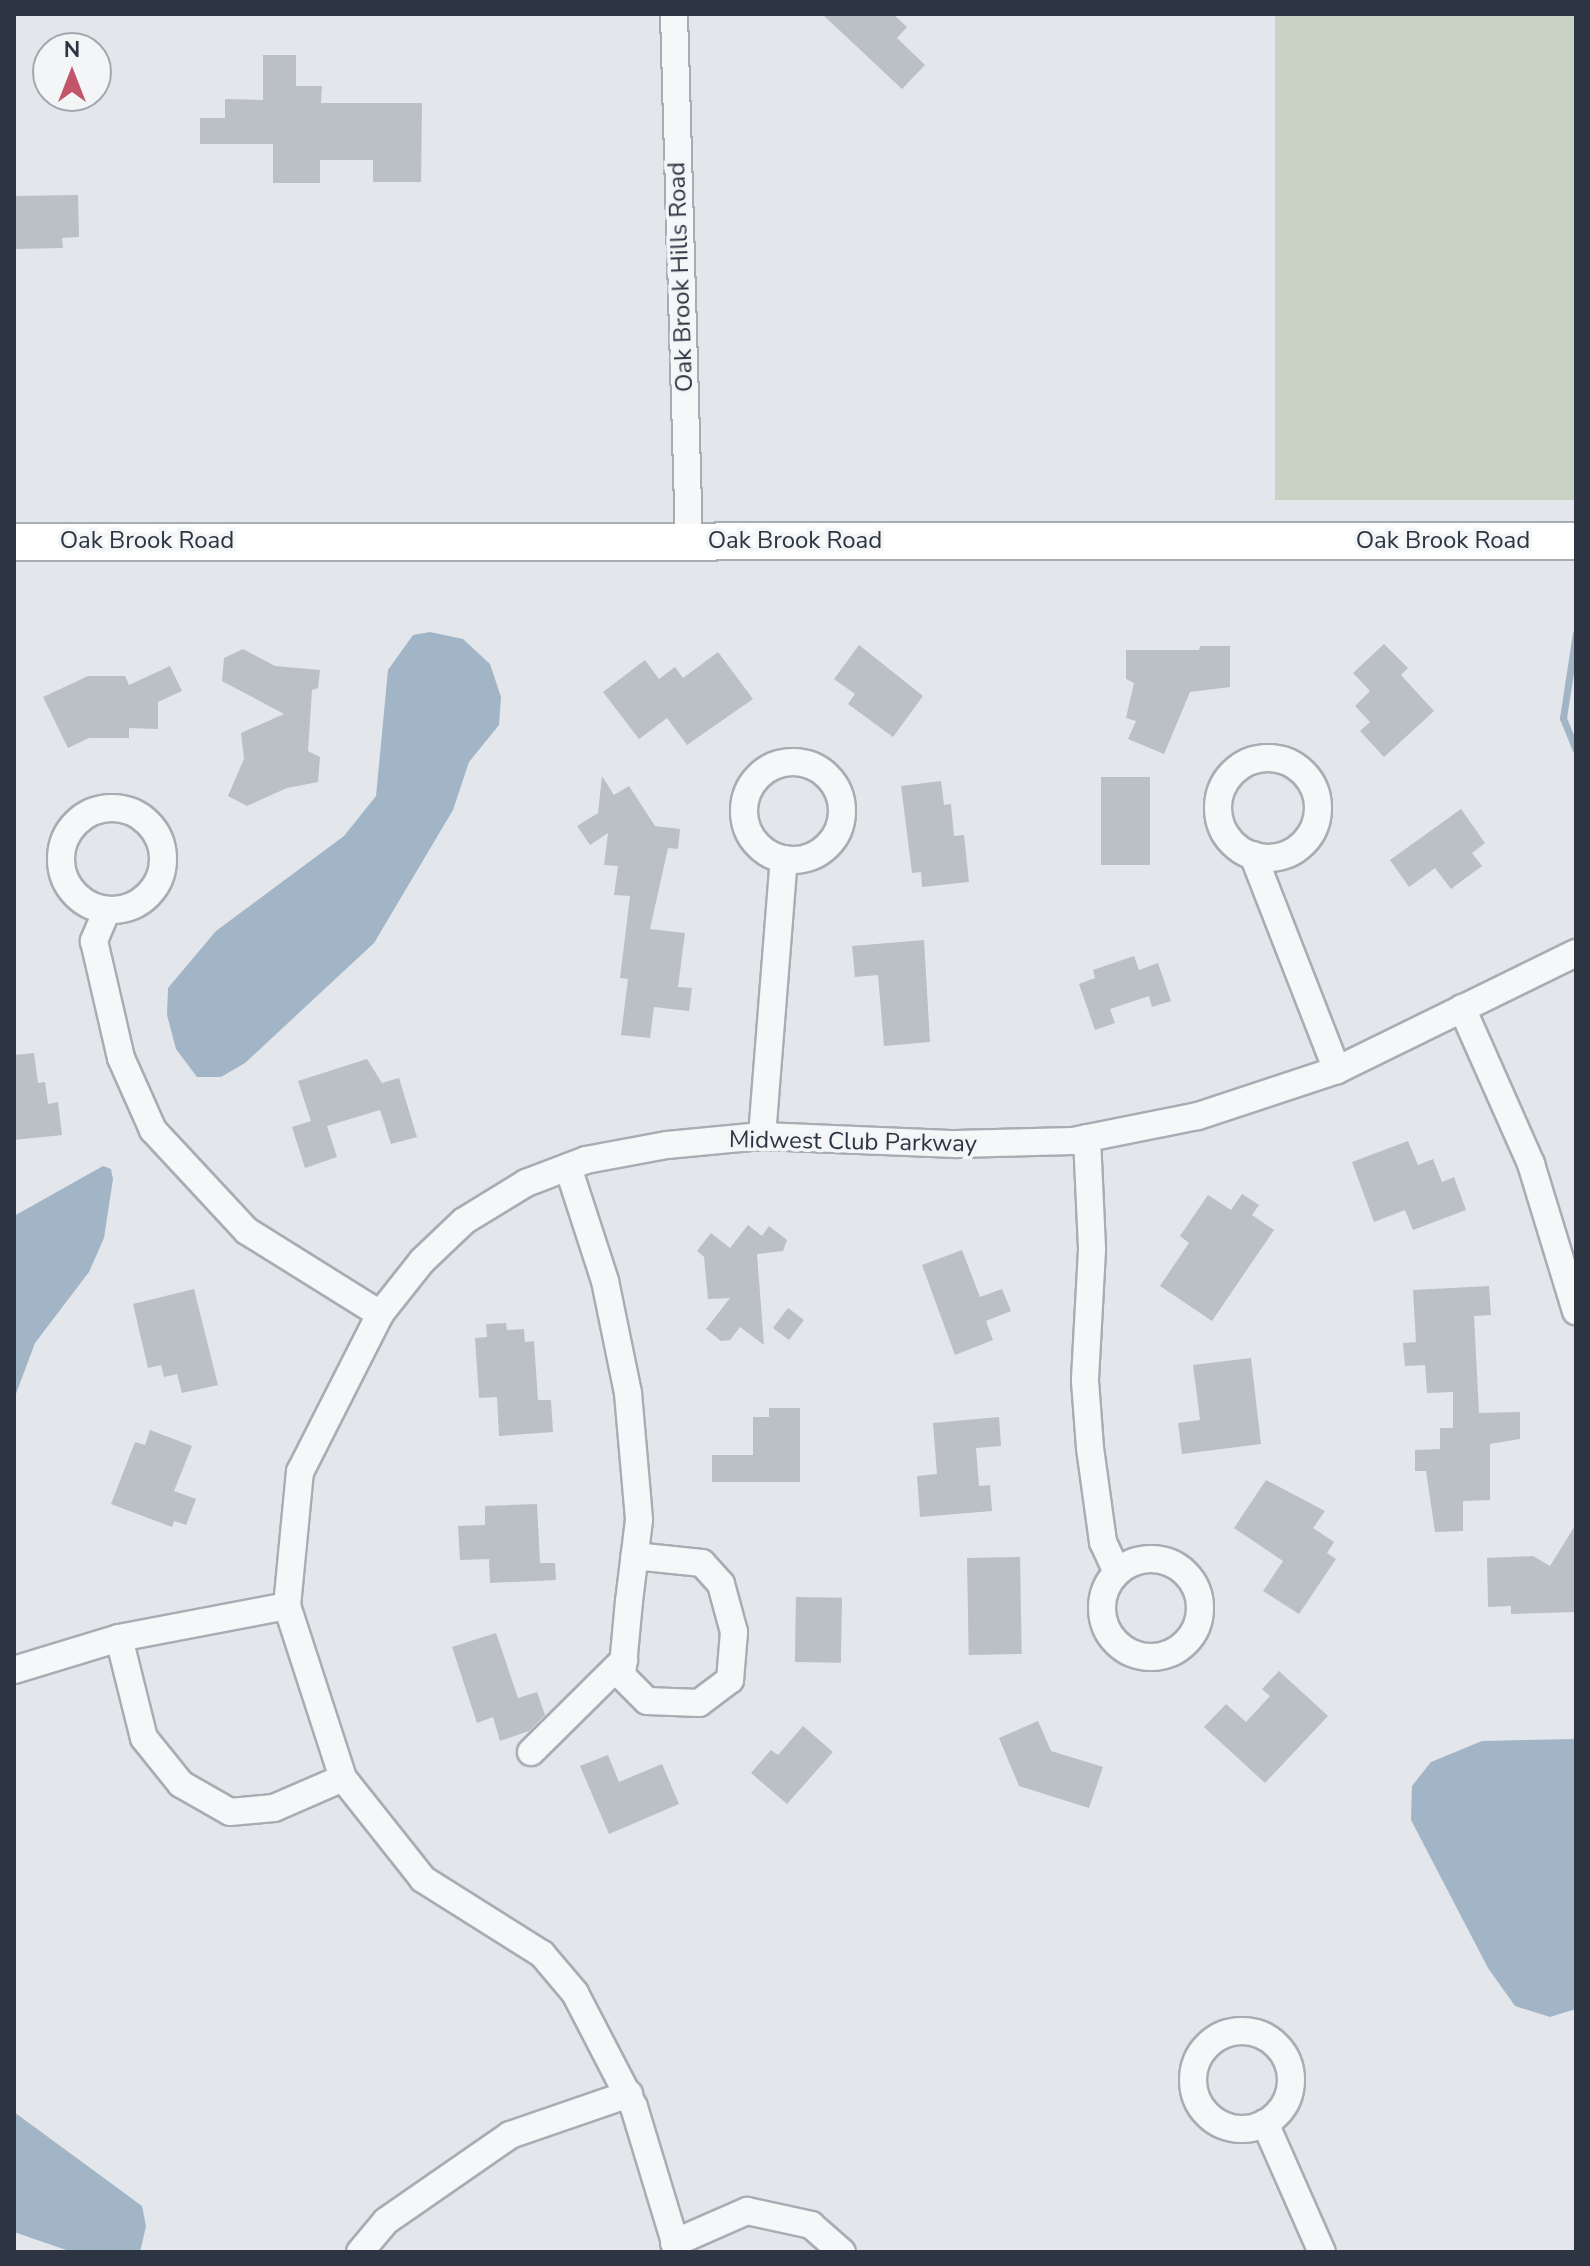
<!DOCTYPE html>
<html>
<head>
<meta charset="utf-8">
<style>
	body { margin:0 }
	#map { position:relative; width:1590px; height:2266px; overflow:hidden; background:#e3e6ea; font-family:"Nunito Sans",sans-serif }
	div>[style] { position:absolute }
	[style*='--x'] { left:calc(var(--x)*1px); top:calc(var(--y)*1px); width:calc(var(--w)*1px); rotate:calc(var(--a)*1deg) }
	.green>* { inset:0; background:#c9d3c5; transform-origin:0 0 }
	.water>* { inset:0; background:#a2b5c6 }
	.stream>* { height:7px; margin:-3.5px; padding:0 3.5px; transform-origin:3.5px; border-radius:3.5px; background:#a2b5c6 }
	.building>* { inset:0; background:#bbc0c6; transform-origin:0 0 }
	.roads { filter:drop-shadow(2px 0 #a8adb4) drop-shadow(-2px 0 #a8adb4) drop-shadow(0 2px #a8adb4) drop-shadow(0 -2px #a8adb4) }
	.street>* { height:26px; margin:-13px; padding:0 13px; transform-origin:13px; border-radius:13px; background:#f6f7f8 }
	.street>.ring { margin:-13px; padding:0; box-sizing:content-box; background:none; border:26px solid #f6f7f8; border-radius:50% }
	.secondary>* { height:36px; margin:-18px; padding:0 18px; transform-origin:18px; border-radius:18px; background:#fff }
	span { translate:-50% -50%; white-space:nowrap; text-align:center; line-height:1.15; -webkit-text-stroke:7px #f3f5f7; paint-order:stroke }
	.street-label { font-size:24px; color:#2c3541 }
	.frame { position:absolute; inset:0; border:16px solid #2c3541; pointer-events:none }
	.north { position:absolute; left:32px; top:32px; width:80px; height:80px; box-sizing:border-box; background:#f3f5f7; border:2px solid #a3a8ae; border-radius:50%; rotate:0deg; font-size:22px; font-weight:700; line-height:32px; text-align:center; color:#2c3541 }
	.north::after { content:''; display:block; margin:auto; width:28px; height:36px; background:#c2556a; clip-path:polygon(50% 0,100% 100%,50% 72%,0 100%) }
</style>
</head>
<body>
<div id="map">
	<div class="green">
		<i style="left:1275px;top:14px;width:301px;height:486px"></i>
	</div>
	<div class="water">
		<i style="clip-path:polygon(430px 632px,463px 639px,490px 664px,501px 697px,499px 725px,469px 762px,453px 810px,374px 943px,245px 1063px,221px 1077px,197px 1077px,176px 1049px,167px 1015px,168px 988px,216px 931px,344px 836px,376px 796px,388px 670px,413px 635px)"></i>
		<i style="clip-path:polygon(103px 1166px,111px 1169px,113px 1179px,104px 1238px,89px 1272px,35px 1343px,14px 1399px,14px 1216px)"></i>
		<i style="clip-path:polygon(1576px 1739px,1576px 2009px,1550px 2017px,1515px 2006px,1488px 1968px,1411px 1820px,1412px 1786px,1431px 1762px,1482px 1741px)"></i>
		<i style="clip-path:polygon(14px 2112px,142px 2206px,146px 2226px,140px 2252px,72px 2252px,14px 2232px)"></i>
	</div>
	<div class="stream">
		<i style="--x:1576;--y:633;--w:86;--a:98.7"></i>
		<i style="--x:1563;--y:718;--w:35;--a:68"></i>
	</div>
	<div class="building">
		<i style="clip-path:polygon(822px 14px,893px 14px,907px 27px,897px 38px,925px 65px,902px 89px)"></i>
		<i style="clip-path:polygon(263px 55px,296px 55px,296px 86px,322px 86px,321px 103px,422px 103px,421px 182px,373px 182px,373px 160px,320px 160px,320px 183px,273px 183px,273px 144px,200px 144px,200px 118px,225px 118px,225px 99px,263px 100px)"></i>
		<i style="clip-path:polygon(78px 195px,79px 237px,62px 238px,63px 248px,14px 249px,14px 196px)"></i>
		<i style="clip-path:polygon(1384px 644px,1408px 668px,1401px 675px,1434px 711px,1384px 757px,1360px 731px,1370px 722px,1355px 706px,1370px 691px,1353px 673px)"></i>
		<i style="clip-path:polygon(859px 645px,923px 696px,893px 737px,848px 704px,855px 694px,834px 679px)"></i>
		<i style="clip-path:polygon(1200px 646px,1230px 646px,1230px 687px,1190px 692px,1164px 754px,1128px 739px,1136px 721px,1126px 718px,1134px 683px,1126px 679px,1126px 650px,1199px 650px)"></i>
		<i style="clip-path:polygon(243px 649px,275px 666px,320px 670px,318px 688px,312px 690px,308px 751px,320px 757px,318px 782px,287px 788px,247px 806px,228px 796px,244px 759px,241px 733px,284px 714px,222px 681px,224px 658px)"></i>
		<i style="clip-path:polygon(718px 652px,753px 699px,687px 745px,667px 718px,639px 739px,603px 692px,645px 660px,659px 679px,675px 667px,683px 678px)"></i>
		<i style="clip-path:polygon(170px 666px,182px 691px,158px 702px,158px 729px,129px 728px,129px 738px,89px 738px,68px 748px,43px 697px,88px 676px,125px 676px,129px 685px)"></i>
		<i style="clip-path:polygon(602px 776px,614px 795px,629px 786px,655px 826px,680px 829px,678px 849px,668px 848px,650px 929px,685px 933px,678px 987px,692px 988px,689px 1011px,654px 1007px,650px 1038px,621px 1035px,628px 979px,620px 978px,630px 896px,614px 895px,618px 866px,604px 865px,608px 833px,590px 845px,577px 826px,598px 813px)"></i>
		<i style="left:1101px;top:777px;width:49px;height:88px"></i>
		<i style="clip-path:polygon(941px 781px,944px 805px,951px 804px,954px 836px,964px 835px,969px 882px,922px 887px,921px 872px,912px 873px,901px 786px)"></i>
		<i style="clip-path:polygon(1461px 809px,1485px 843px,1472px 853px,1482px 866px,1451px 889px,1435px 868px,1409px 887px,1390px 860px)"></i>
		<i style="clip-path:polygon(924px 940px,930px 1042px,884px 1046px,878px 975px,855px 977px,852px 946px)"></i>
		<i style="clip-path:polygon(1134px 956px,1139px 970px,1158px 963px,1171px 1001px,1152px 1007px,1149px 996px,1110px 1009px,1115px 1023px,1095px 1030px,1079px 984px,1095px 978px,1093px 970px)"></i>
		<i style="clip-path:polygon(34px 1053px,38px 1083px,45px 1082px,48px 1104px,58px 1102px,62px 1135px,14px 1140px,14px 1055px)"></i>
		<i style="clip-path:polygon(367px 1059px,382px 1083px,399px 1078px,417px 1137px,391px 1144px,380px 1110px,327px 1126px,337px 1157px,305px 1168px,292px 1127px,311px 1121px,298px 1081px)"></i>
		<i style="clip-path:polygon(1408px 1141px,1418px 1165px,1433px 1159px,1442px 1182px,1454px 1177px,1466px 1210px,1413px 1230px,1405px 1210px,1374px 1222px,1352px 1162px)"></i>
		<i style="clip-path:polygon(1242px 1194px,1259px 1205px,1252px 1215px,1274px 1230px,1212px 1321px,1160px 1286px,1189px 1243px,1180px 1236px,1208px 1195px,1231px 1210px)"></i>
		<i style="clip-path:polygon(748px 1225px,762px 1236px,769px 1226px,787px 1240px,783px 1251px,757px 1254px,764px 1345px,740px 1327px,730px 1340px,721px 1341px,706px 1329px,730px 1298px,708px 1299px,704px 1257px,697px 1251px,711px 1233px,730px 1248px)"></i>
		<i style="clip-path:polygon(962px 1250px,980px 1297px,1002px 1289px,1011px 1311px,986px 1321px,993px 1340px,955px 1355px,922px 1265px)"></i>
		<i style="clip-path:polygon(1489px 1286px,1491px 1315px,1474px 1316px,1479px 1413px,1520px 1412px,1520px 1439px,1490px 1444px,1490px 1500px,1463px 1501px,1463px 1531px,1435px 1532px,1426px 1471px,1415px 1471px,1415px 1450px,1440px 1449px,1440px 1428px,1453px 1428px,1453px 1392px,1427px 1393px,1425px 1365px,1405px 1366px,1403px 1343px,1416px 1342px,1413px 1290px)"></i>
		<i style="clip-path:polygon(194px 1289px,218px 1385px,182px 1393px,177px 1374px,164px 1377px,161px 1365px,148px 1368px,133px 1304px)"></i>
		<i style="left:788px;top:1308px;width:20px;height:25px;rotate:37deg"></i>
		<i style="clip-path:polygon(506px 1323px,507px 1330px,524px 1329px,525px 1342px,534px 1341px,538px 1400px,551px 1400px,553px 1432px,499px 1436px,497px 1397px,479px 1398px,475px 1338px,487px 1337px,486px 1324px)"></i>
		<i style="clip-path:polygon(1251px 1358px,1261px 1444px,1182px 1454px,1178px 1423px,1200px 1420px,1193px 1365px)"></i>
		<i style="clip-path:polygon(769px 1408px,800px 1408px,800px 1482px,712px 1482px,712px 1455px,753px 1455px,753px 1417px,769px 1417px)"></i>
		<i style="clip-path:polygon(999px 1417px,1001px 1446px,976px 1448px,979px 1486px,990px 1485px,992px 1511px,920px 1517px,917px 1476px,937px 1474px,933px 1423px)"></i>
		<i style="clip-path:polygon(150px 1430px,192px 1446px,174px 1491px,196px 1499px,186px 1525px,174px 1521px,172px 1527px,111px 1504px,135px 1442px,145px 1445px)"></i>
		<i style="clip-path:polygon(1266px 1480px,1325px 1511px,1313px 1528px,1334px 1542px,1327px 1553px,1336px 1559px,1299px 1614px,1263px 1591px,1283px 1561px,1234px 1528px)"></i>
		<i style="clip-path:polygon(537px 1504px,540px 1563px,555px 1563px,556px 1580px,490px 1583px,489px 1559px,460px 1560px,458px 1526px,485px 1525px,485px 1506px)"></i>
		<i style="clip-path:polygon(1576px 1524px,1576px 1612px,1511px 1614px,1511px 1606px,1488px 1607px,1487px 1558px,1533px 1556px,1550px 1566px)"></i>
		<i style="left:1020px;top:1557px;width:97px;height:53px;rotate:89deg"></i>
		<i style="left:796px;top:1597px;width:46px;height:65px;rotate:1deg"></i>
		<i style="clip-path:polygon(496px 1633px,518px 1698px,537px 1692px,545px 1715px,529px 1731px,500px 1741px,493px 1717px,477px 1723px,452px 1647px)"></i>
		<i style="clip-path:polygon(1279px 1671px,1328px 1716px,1265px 1783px,1204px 1727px,1226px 1704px,1246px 1722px,1270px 1696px,1262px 1689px)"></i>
		<i style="clip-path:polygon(1038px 1721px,1051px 1751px,1103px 1767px,1089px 1808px,1019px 1786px,999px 1738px)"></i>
		<i style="clip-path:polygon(803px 1726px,833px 1752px,787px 1804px,751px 1773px,771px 1750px,778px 1755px)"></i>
		<i style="clip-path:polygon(608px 1755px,619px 1782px,662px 1764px,679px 1804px,609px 1834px,580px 1766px)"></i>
	</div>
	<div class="roads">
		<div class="street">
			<i style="--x:674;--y:14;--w:527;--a:88.37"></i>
			<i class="ring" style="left:1218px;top:758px;width:74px;height:74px"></i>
			<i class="ring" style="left:744px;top:762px;width:72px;height:72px"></i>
			<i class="ring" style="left:61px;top:808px;width:76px;height:76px"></i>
			<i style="--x:1253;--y:855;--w:231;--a:68.7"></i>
			<i style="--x:107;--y:910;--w:34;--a:113"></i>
			<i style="--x:94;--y:941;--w:120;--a:77"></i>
			<i style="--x:121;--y:1058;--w:79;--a:66"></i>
			<i style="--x:153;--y:1130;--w:138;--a:47.1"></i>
			<i style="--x:247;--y:1231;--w:157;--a:32"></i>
			<i style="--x:1462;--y:1008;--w:171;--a:66.1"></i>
			<i style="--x:1531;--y:1164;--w:154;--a:73"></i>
			<i style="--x:762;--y:1136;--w:278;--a:-85.5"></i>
			<i style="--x:1087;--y:1138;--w:112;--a:87.4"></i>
			<i style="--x:1092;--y:1250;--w:131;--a:93.1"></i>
			<i style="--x:1085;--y:1381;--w:67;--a:85.7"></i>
			<i style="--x:1090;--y:1448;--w:95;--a:82.1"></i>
			<i style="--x:1103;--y:1542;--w:33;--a:65"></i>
			<i style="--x:568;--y:1167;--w:120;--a:72"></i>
			<i style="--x:605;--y:1281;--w:114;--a:78.4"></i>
			<i style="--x:628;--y:1393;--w:127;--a:85"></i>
			<i style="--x:639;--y:1520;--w:82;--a:97"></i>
			<i style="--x:629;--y:1601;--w:75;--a:95.3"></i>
			<i style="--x:622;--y:1676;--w:35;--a:45"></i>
			<i style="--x:647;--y:1701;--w:52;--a:2.2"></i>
			<i style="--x:699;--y:1703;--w:39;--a:-37"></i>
			<i style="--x:730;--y:1680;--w:48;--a:-85.2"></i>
			<i style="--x:734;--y:1632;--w:50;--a:-105.2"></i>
			<i style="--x:721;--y:1584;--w:28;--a:-132"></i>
			<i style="--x:702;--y:1563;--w:68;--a:-174.1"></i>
			<i class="ring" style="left:1102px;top:1559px;width:72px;height:72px"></i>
			<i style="--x:119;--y:1638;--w:103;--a:76"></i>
			<i style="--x:144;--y:1738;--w:59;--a:51.2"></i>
			<i style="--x:181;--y:1784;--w:56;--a:29.7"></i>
			<i style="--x:230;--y:1812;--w:44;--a:-5.2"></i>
			<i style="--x:274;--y:1808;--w:75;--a:-23.5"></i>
			<i style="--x:14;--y:1670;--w:110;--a:-16.9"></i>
			<i style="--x:119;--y:1638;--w:171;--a:-10.8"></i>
			<i style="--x:531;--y:1752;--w:131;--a:-44.7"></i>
			<i class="ring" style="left:1193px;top:2031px;width:72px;height:72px"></i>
			<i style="--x:1265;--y:2123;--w:141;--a:66.2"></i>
			<i style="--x:674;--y:2243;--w:80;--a:-23.7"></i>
			<i style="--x:747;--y:2211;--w:66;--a:12.3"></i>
			<i style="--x:811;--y:2225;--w:41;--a:41.1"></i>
			<i style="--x:360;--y:2252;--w:40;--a:-50"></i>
			<i style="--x:386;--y:2221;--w:151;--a:-34.7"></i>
			<i style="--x:510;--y:2135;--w:126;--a:-19"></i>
			<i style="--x:678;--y:2252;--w:152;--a:-106.9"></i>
			<i style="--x:634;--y:2107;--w:128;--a:-117.4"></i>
			<i style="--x:575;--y:1993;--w:51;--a:-130.2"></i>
			<i style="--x:542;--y:1954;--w:141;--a:-147.8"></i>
			<i style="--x:423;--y:1879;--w:129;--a:-128.4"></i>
			<i style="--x:343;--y:1778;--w:181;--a:-108"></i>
			<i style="--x:287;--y:1606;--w:135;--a:-84.5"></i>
			<i style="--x:300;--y:1472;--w:177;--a:-63.1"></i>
			<i style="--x:380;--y:1314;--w:68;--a:-51.6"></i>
			<i style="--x:422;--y:1261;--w:58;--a:-43.6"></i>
			<i style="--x:464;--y:1221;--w:73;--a:-31.5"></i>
			<i style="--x:526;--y:1183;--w:64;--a:-21"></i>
			<i style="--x:586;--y:1160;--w:82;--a:-10.5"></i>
			<i style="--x:667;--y:1145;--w:95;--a:-5.4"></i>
			<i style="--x:762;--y:1136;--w:194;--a:2.4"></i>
			<i style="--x:956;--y:1144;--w:117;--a:-1.5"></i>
			<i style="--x:1073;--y:1141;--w:127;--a:-11.3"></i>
			<i style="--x:1198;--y:1116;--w:146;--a:-18.3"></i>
			<i style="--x:1337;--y:1070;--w:266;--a:-26.1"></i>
		</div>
		<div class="secondary">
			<i style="--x:14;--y:542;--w:1562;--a:-0.04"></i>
		</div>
	</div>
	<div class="street-label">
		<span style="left:681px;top:277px;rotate:-92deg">Oak Brook Hills Road</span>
		<span style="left:147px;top:541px">Oak Brook Road</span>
		<span style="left:795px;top:541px">Oak Brook Road</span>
		<span style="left:1443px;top:541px">Oak Brook Road</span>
		<span style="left:853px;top:1142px;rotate:1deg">Midwest Club Parkway</span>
	</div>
	<div class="frame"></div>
	<div class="north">N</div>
</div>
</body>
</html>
